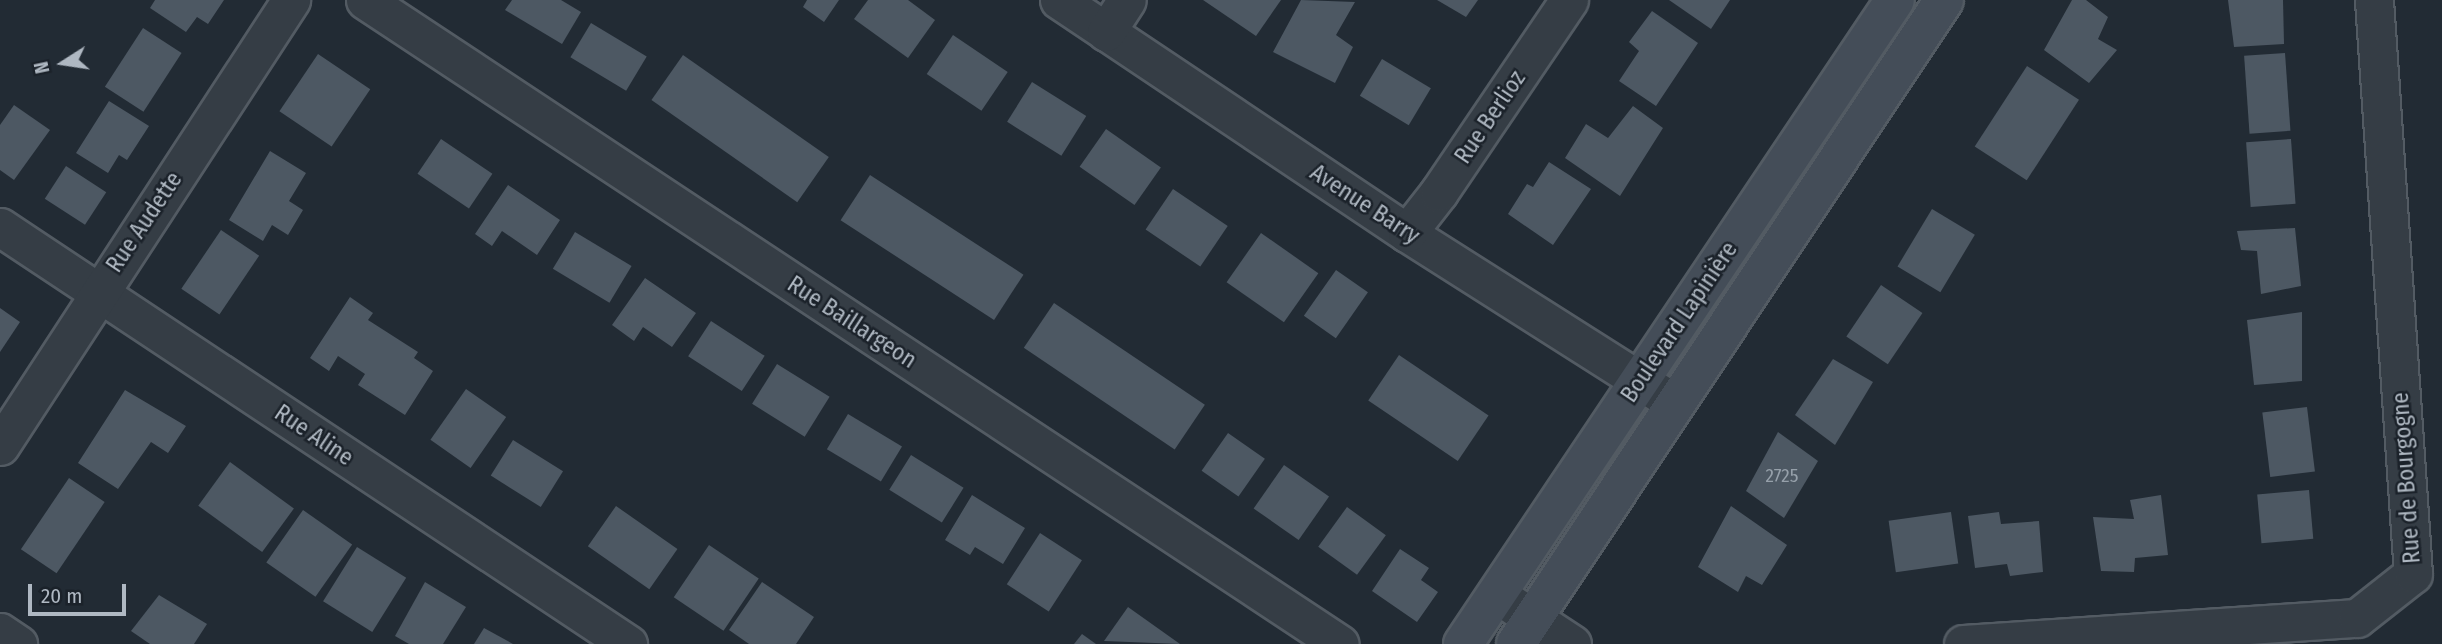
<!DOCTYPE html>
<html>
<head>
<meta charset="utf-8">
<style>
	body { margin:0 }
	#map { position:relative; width:2442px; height:644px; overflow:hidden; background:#222b34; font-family:"Fira Sans Condensed",sans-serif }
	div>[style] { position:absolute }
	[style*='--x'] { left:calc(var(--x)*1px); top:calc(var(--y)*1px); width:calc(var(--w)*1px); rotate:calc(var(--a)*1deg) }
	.building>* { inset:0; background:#4d5863; transform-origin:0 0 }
	.roads { filter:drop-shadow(2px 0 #535b63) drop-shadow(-2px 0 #535b63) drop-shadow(0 2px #535b63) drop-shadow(0 -2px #535b63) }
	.street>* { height:37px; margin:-18.5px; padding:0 18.5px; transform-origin:18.5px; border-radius:18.5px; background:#353d45 }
	.secondary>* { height:38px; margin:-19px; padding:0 19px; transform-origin:19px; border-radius:19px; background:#444d58 }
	span { translate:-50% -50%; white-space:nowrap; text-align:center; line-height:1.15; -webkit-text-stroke:5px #1b222a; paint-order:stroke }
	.number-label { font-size:19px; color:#96a0aa }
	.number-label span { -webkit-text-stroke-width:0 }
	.street-label { font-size:23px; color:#afb8c2 }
	.north { position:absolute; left:28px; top:28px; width:70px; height:70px; -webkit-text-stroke:5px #1b222a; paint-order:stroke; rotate:258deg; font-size:19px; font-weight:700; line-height:28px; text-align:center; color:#afb8c2 }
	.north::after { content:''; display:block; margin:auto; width:24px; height:32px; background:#afb8c2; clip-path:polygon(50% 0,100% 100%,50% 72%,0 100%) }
	.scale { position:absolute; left:28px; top:584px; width:98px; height:32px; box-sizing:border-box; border:4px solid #afb8c2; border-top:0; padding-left:9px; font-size:21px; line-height:24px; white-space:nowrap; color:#afb8c2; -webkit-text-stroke:5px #1b222a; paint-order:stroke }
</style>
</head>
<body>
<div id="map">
	<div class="building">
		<i style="clip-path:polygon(155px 0,224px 0,208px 24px,197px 17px,186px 32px,150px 8px)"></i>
		<i style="clip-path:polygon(512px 0,561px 0,581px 12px,562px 44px,505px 10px)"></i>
		<i style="clip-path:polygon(807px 0,839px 0,824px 22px,803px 7px)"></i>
		<i style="clip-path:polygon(868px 0,908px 0,935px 20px,908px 58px,854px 19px)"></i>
		<i style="clip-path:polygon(1203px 0,1281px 0,1256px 36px)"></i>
		<i style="clip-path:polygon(1301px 0,1355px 2px,1336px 35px,1353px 47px,1335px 83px,1273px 52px)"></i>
		<i style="clip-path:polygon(1437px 0,1478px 0,1466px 17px)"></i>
		<i style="clip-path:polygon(1669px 0,1730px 0,1711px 29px)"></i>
		<i style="clip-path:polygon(2072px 0,2086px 0,2108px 17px,2098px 39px,2117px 50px,2089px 83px,2044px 50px)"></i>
		<i style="clip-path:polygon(2228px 0,2283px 0,2284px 44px,2234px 47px)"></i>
		<i style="clip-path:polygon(1652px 11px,1698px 43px,1656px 106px,1619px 81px,1639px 51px,1629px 42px)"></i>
		<i style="left:591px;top:23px;width:65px;height:40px;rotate:31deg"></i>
		<i style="left:143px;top:28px;width:46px;height:70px;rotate:33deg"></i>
		<i style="left:953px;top:35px;width:66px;height:47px;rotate:34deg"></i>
		<i style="left:2285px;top:53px;width:78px;height:41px;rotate:86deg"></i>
		<i style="left:318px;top:54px;width:63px;height:69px;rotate:34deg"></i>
		<i style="left:683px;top:55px;width:178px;height:55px;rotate:35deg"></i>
		<i style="left:1382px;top:59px;width:57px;height:43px;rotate:31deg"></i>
		<i style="left:2027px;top:66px;width:62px;height:96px;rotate:33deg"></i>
		<i style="left:1032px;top:82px;width:64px;height:47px;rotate:32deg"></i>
		<i style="clip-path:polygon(109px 101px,149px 126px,127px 160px,119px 155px,108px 173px,76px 153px)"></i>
		<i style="clip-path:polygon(14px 105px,50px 130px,14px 180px,0 170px,0 125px)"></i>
		<i style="clip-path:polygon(1633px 106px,1663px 128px,1620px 196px,1565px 158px,1586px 124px,1608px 138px)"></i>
		<i style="left:1106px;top:129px;width:67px;height:46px;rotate:35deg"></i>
		<i style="left:441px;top:139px;width:62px;height:42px;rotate:34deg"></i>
		<i style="left:2291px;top:139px;width:65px;height:45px;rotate:86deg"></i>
		<i style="clip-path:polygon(270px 151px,306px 173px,289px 201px,303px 210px,288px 235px,272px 225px,263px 241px,229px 220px)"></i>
		<i style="clip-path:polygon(1549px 162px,1591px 189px,1553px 245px,1508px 214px,1527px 184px,1533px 187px)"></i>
		<i style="left:66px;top:166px;width:48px;height:39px;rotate:33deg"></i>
		<i style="left:870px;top:175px;width:183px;height:54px;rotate:33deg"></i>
		<i style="clip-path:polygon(508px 185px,560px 220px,537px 255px,502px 231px,492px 246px,475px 234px)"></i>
		<i style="left:1173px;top:189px;width:66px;height:49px;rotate:34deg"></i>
		<i style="left:1932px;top:209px;width:50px;height:67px;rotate:31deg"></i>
		<i style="clip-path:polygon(2295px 228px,2301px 286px,2261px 294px,2257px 251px,2241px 250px,2237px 231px)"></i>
		<i style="left:221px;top:230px;width:46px;height:71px;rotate:34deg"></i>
		<i style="left:575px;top:232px;width:66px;height:43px;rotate:31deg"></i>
		<i style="left:1261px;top:233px;width:70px;height:60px;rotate:35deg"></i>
		<i style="left:1336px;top:270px;width:39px;height:56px;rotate:35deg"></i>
		<i style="clip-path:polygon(645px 278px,696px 313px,672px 347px,643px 327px,634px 341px,612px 325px)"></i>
		<i style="left:1881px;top:285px;width:50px;height:62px;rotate:34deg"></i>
		<i style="clip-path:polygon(350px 297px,373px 313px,368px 320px,418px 352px,414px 358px,433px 371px,405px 415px,358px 385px,365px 374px,338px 356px,329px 371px,310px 358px)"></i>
		<i style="left:1054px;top:303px;width:182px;height:54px;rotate:34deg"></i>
		<i style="clip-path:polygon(0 308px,20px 322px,0 352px)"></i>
		<i style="clip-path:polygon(2302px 312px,2302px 381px,2254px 385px,2247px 320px)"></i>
		<i style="left:711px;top:321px;width:64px;height:42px;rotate:33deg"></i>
		<i style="left:1399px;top:355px;width:108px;height:55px;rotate:34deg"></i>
		<i style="clip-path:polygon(1833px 359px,1873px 382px,1835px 445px,1795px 415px)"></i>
		<i style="left:777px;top:364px;width:62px;height:47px;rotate:32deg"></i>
		<i style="left:466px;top:389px;width:49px;height:62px;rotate:35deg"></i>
		<i style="clip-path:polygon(125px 390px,186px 426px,168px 453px,151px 442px,118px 489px,78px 463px)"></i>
		<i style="left:2307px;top:407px;width:65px;height:45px;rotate:83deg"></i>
		<i style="left:848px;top:414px;width:63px;height:41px;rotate:31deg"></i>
		<i style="clip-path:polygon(1778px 432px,1818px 461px,1784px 518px,1746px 491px)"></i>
		<i style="left:1228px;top:433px;width:45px;height:46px;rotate:35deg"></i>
		<i style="left:513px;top:440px;width:59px;height:42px;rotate:32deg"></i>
		<i style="left:911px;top:455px;width:62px;height:41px;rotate:32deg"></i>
		<i style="left:230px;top:462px;width:79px;height:54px;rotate:36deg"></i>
		<i style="left:1284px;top:465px;width:55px;height:53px;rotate:35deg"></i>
		<i style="left:69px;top:478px;width:43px;height:86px;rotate:34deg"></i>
		<i style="left:2309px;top:490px;width:49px;height:52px;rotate:85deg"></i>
		<i style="clip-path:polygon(972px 495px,1025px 528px,1003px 564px,975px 547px,970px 555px,945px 540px)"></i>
		<i style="clip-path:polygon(2161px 495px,2168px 555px,2135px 558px,2134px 572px,2101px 571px,2093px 517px,2134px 519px,2130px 500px)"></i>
		<i style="left:616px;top:506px;width:75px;height:49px;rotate:35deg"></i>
		<i style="clip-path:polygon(1731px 506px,1787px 545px,1762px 585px,1746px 576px,1738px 592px,1698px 567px)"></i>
		<i style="left:1347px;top:507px;width:48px;height:49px;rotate:36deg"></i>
		<i style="left:303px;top:510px;width:60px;height:64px;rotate:35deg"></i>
		<i style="left:1951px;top:512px;width:52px;height:63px;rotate:82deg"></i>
		<i style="clip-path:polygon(1999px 512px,2001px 524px,2039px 521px,2043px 572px,2010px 576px,2007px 564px,1975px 568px,1968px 516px)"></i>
		<i style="left:1040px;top:533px;width:50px;height:61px;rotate:33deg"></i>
		<i style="left:709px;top:545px;width:60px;height:63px;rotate:34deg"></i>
		<i style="left:357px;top:547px;width:58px;height:64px;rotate:32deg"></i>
		<i style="clip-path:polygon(1400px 549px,1429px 568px,1421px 580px,1438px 592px,1417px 622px,1372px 591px)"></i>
		<i style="clip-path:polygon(425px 582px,466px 607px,443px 644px,409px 644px,395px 636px)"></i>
		<i style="clip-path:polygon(762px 582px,814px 617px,796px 644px,749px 644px,729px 630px)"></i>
		<i style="clip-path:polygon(159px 595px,207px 624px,194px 644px,150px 644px,131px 631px)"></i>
		<i style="clip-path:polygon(1128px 607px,1180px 644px,1104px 641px)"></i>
		<i style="clip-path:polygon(484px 628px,513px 644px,474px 644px)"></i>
		<i style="clip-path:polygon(1082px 634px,1096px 644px,1074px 644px)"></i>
	</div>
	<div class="roads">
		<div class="street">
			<i style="--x:365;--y:0;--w:1168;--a:33.45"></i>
			<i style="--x:1059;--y:0;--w:419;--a:33.8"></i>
			<i style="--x:1407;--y:233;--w:317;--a:32.4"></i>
			<i style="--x:1106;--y:32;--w:38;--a:-57"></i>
			<i style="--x:0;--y:227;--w:754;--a:33.58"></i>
			<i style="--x:1407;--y:233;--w:52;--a:-52"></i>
			<i style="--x:1439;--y:192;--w:232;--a:-55.9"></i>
			<i style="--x:0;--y:446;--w:533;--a:-56.88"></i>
			<i style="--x:1496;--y:594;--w:91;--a:33.3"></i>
			<i style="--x:0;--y:632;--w:22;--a:34"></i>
			<i style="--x:1963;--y:644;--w:395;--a:-3.8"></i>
			<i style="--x:2357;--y:618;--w:71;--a:-38.2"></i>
			<i style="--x:2413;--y:574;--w:575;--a:-93.89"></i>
		</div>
		<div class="secondary">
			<i style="--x:1463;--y:644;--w:775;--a:-56.15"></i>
			<i style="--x:1516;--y:644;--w:773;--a:-56.39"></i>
		</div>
	</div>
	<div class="number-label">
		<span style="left:1782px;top:476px">2725</span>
	</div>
	<div class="street-label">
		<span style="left:1490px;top:117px;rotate:-56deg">Rue Berlioz</span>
		<span style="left:1365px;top:204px;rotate:33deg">Avenue Barry</span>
		<span style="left:144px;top:222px;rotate:-56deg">Rue Audette</span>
		<span style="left:852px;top:322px;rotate:33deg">Rue Baillargeon</span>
		<span style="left:1679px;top:322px;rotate:-56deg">Boulevard Lapinière</span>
		<span style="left:314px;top:435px;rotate:34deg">Rue Aline</span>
		<span style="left:2406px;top:478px;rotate:-94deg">Rue de Bourgogne</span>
	</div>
	<div class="north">N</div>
	<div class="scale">20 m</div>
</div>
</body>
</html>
